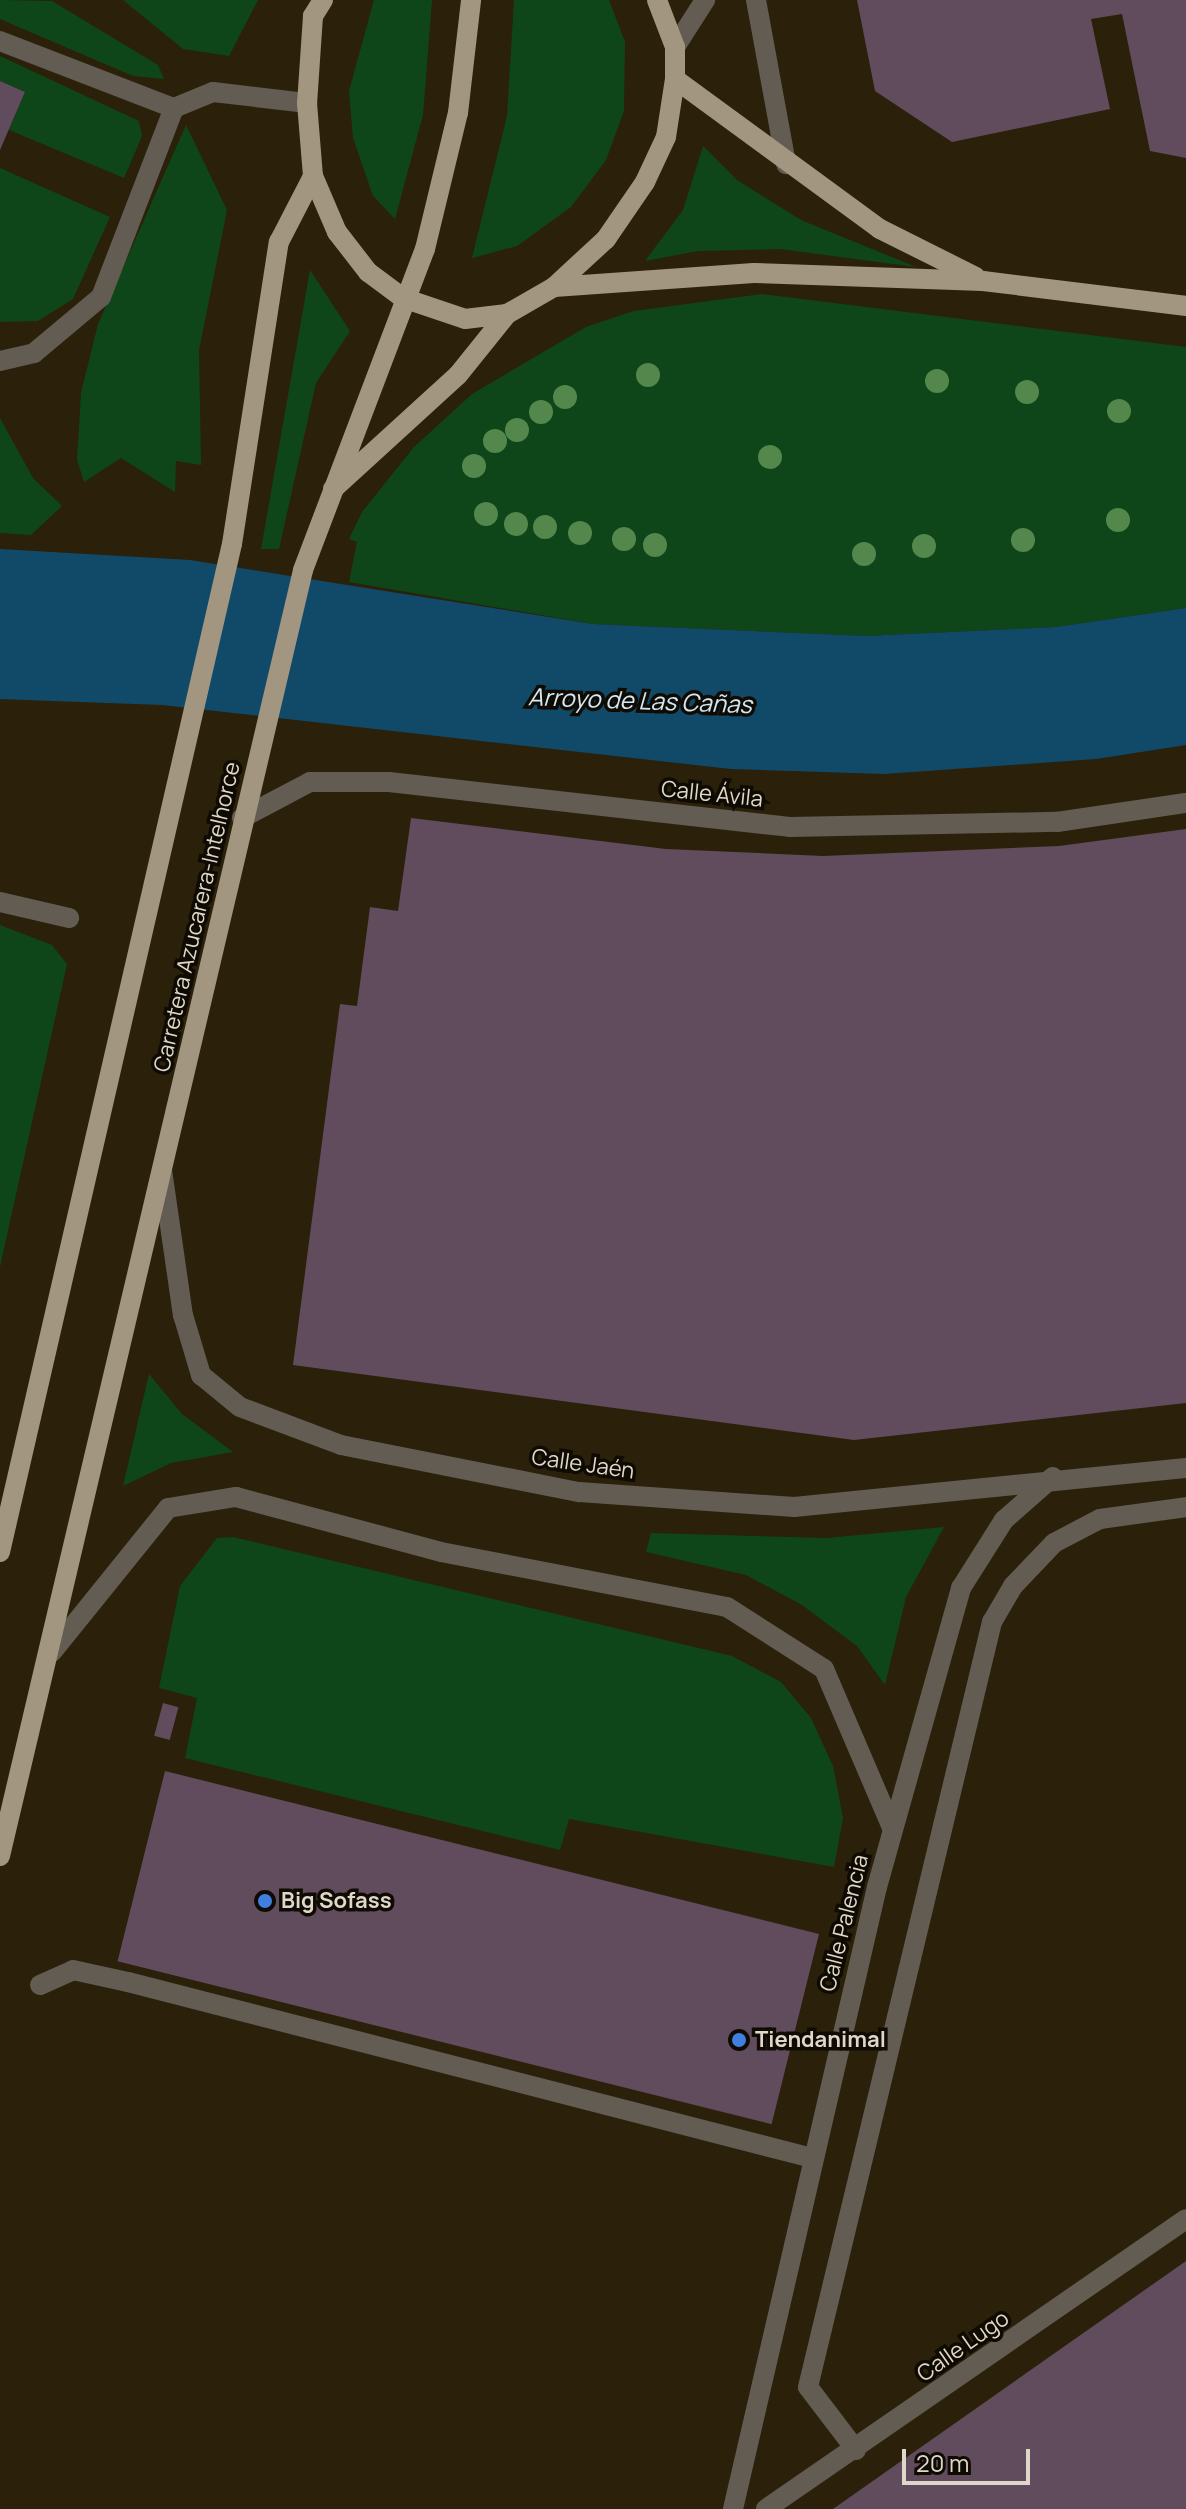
<!DOCTYPE html>
<html>
<head>
<meta charset="utf-8">
<style>
	body { margin:0 }
	#map { position:relative; width:1186px; height:2509px; overflow:hidden; background:#2b200a; font-family:Manrope,sans-serif }
	div>[style] { position:absolute }
	[style*='--x'] { left:calc(var(--x)*1px); top:calc(var(--y)*1px); width:calc(var(--w)*1px); rotate:calc(var(--a)*1deg) }
	.green>* { inset:0; background:#0e461a }
	.water>* { inset:0; background:#114a68 }
	.building>* { inset:0; background:#604c5d; transform-origin:0 0 }
	.minor>* { height:20px; margin:-10px; padding:0 10px; transform-origin:10px; border-radius:10px; background:#625c52 }
	.major>* { height:20px; margin:-10px; padding:0 10px; transform-origin:10px; border-radius:10px; background:#a39681 }
	.trees>* { width:24px; height:24px; margin:-12px; border-radius:50%; background:#54874c }
	.dots>* { width:22px; height:22px; translate:-50% -50%; box-sizing:border-box; border:4px solid #0f0b03; border-radius:50% }
	span { translate:-50% -50%; white-space:nowrap; text-align:center; line-height:1.15; -webkit-text-stroke:7px #0f0b03; paint-order:stroke }
	.street-label { font-size:22px; color:#ded7ca }
	.poi-label { font-size:22px; color:#ded7ca; font-weight:700 }
	.left { translate:0 -50%; text-align:left }
	.water-label { font-size:24px; color:#d2e8f7; font-style:italic }
	.scale { position:absolute; left:902px; top:2449px; width:128px; height:36px; box-sizing:border-box; border:4px solid #ded7ca; border-top:0; padding-left:10px; font-size:24px; line-height:28px; white-space:nowrap; color:#ded7ca; -webkit-text-stroke:6px #0f0b03; paint-order:stroke }
</style>
</head>
<body>
<div id="map">
	<div class="green">
		<i style="clip-path:polygon(0 0,52px 1px,158px 65px,164px 79px,133px 76px,0 19px)"></i>
		<i style="clip-path:polygon(123px 0,258px 0,229px 56px,183px 49px)"></i>
		<i style="clip-path:polygon(374px 0,432px 0,423px 115px,395px 219px,373px 196px,353px 138px,349px 91px)"></i>
		<i style="clip-path:polygon(514px 0,609px 0,625px 42px,624px 111px,606px 160px,571px 207px,517px 246px,472px 258px,507px 116px)"></i>
		<i style="clip-path:polygon(0 56px,139px 121px,142px 136px,124px 178px,9px 130px,25px 92px,0 81px)"></i>
		<i style="clip-path:polygon(186px 125px,227px 210px,199px 350px,201px 465px,176px 461px,175px 492px,121px 458px,84px 482px,77px 460px,81px 393px,98px 324px)"></i>
		<i style="clip-path:polygon(703px 146px,737px 180px,801px 220px,916px 267px,780px 249px,698px 251px,645px 261px,683px 210px)"></i>
		<i style="clip-path:polygon(0 168px,110px 217px,73px 299px,38px 321px,0 322px)"></i>
		<i style="clip-path:polygon(310px 270px,350px 331px,316px 383px,279px 549px,261px 549px)"></i>
		<i style="clip-path:polygon(762px 294px,1186px 347px,1186px 608px,1056px 627px,866px 636px,593px 624px,349px 582px,357px 542px,349px 539px,362px 512px,414px 447px,472px 394px,586px 327px,634px 311px)"></i>
		<i style="clip-path:polygon(0 418px,33px 478px,62px 506px,31px 535px,0 533px)"></i>
		<i style="clip-path:polygon(0 925px,52px 945px,67px 964px,0 1267px)"></i>
		<i style="clip-path:polygon(149px 1374px,182px 1414px,233px 1452px,171px 1463px,123px 1486px)"></i>
		<i style="clip-path:polygon(944px 1527px,906px 1597px,885px 1685px,857px 1646px,802px 1605px,746px 1575px,646px 1552px,651px 1533px,827px 1538px)"></i>
		<i style="clip-path:polygon(233px 1537px,732px 1656px,781px 1682px,811px 1718px,833px 1766px,843px 1818px,834px 1867px,569px 1819px,560px 1850px,185px 1758px,197px 1698px,159px 1688px,180px 1586px,217px 1538px)"></i>
	</div>
	<div class="water">
		<i style="clip-path:polygon(0 549px,190px 560px,593px 624px,866px 636px,1056px 627px,1186px 608px,1186px 745px,1096px 759px,884px 774px,731px 769px,162px 705px,0 699px)"></i>
	</div>
	<div class="building">
		<i style="clip-path:polygon(857px 0,1186px 0,1186px 158px,1150px 151px,1122px 14px,1091px 19px,1110px 109px,952px 142px,875px 91px)"></i>
		<i style="clip-path:polygon(0 81px,25px 92px,0 150px)"></i>
		<i style="clip-path:polygon(411px 818px,666px 849px,823px 856px,1059px 846px,1186px 829px,1186px 1403px,854px 1440px,293px 1365px,340px 1004px,357px 1006px,370px 907px,398px 911px)"></i>
		<i style="left:163px;top:1703px;width:16px;height:34px;rotate:15deg"></i>
		<i style="left:165px;top:1771px;width:674px;height:196px;rotate:14deg"></i>
		<i style="clip-path:polygon(1186px 2261px,1186px 2509px,833px 2509px,998px 2393px)"></i>
	</div>
	<div class="minor">
		<i style="--x:756;--y:0;--w:167;--a:79.6"></i>
		<i style="--x:0;--y:41;--w:186;--a:21.1"></i>
		<i style="--x:174;--y:108;--w:42;--a:-22.3"></i>
		<i style="--x:213;--y:92;--w:95;--a:6.7"></i>
		<i style="--x:675;--y:47;--w:56;--a:-57.4"></i>
		<i style="--x:0;--y:361;--w:35;--a:-13"></i>
		<i style="--x:34;--y:353;--w:87;--a:-39.9"></i>
		<i style="--x:101;--y:297;--w:203;--a:-68.9"></i>
		<i style="--x:242;--y:818;--w:77;--a:-27.9"></i>
		<i style="--x:310;--y:782;--w:79;--a:0"></i>
		<i style="--x:389;--y:782;--w:403;--a:6.4"></i>
		<i style="--x:789;--y:827;--w:268;--a:-1.1"></i>
		<i style="--x:1057;--y:822;--w:130;--a:-8.4"></i>
		<i style="--x:0;--y:902;--w:71;--a:13.1"></i>
		<i style="--x:162;--y:1170;--w:147;--a:81.8"></i>
		<i style="--x:183;--y:1315;--w:63;--a:73.3"></i>
		<i style="--x:201;--y:1375;--w:50;--a:39.4"></i>
		<i style="--x:240;--y:1407;--w:108;--a:20.6"></i>
		<i style="--x:341;--y:1445;--w:243;--a:11.2"></i>
		<i style="--x:579;--y:1492;--w:216;--a:4"></i>
		<i style="--x:794;--y:1507;--w:394;--a:-5.7"></i>
		<i style="--x:52;--y:1652;--w:185;--a:-51.1"></i>
		<i style="--x:168;--y:1508;--w:69;--a:-9.2"></i>
		<i style="--x:236;--y:1497;--w:212;--a:15"></i>
		<i style="--x:441;--y:1552;--w:291;--a:10.9"></i>
		<i style="--x:727;--y:1607;--w:115;--a:32.6"></i>
		<i style="--x:824;--y:1669;--w:173;--a:66.8"></i>
		<i style="--x:40;--y:1985;--w:36;--a:-24"></i>
		<i style="--x:73;--y:1970;--w:56;--a:12.3"></i>
		<i style="--x:128;--y:1982;--w:706;--a:14.43"></i>
		<i style="--x:856;--y:2450;--w:79;--a:-127.3"></i>
		<i style="--x:808;--y:2387;--w:787;--a:-76.48"></i>
		<i style="--x:992;--y:1622;--w:42;--a:-59.7"></i>
		<i style="--x:1013;--y:1586;--w:59;--a:-46.4"></i>
		<i style="--x:1054;--y:1543;--w:52;--a:-27.6"></i>
		<i style="--x:1100;--y:1519;--w:87;--a:-7.9"></i>
		<i style="--x:733;--y:2509;--w:638;--a:-76.97"></i>
		<i style="--x:877;--y:1887;--w:311;--a:-74.3"></i>
		<i style="--x:961;--y:1588;--w:80;--a:-57.7"></i>
		<i style="--x:1004;--y:1520;--w:65;--a:-41.3"></i>
		<i style="--x:766;--y:2509;--w:510;--a:-34.62"></i>
	</div>
	<div class="major">
		<i style="--x:323;--y:0;--w:19;--a:122"></i>
		<i style="--x:313;--y:16;--w:87;--a:93.9"></i>
		<i style="--x:307;--y:103;--w:73;--a:85.3"></i>
		<i style="--x:313;--y:176;--w:61;--a:66.8"></i>
		<i style="--x:337;--y:232;--w:51;--a:52.2"></i>
		<i style="--x:368;--y:272;--w:44;--a:36.6"></i>
		<i style="--x:403;--y:298;--w:65;--a:18.7"></i>
		<i style="--x:465;--y:319;--w:42;--a:-6.8"></i>
		<i style="--x:675;--y:79;--w:254;--a:36.2"></i>
		<i style="--x:880;--y:229;--w:107;--a:26.6"></i>
		<i style="--x:554;--y:287;--w:200;--a:-4"></i>
		<i style="--x:754;--y:273;--w:229;--a:2"></i>
		<i style="--x:983;--y:281;--w:205;--a:7"></i>
		<i style="--x:333;--y:489;--w:169;--a:-42.4"></i>
		<i style="--x:458;--y:375;--w:78;--a:-51.2"></i>
		<i style="--x:507;--y:314;--w:54;--a:-29.9"></i>
		<i style="--x:554;--y:287;--w:71;--a:-42.7"></i>
		<i style="--x:606;--y:239;--w:69;--a:-55.6"></i>
		<i style="--x:645;--y:182;--w:50;--a:-65"></i>
		<i style="--x:666;--y:137;--w:59;--a:-81.2"></i>
		<i style="--x:675;--y:79;--w:32;--a:-90"></i>
		<i style="--x:675;--y:47;--w:50;--a:-111"></i>
		<i style="--x:0;--y:1552;--w:1034;--a:-77.04"></i>
		<i style="--x:232;--y:544;--w:306;--a:-81.2"></i>
		<i style="--x:279;--y:242;--w:74;--a:-62.7"></i>
		<i style="--x:0;--y:1856;--w:1321;--a:-76.74"></i>
		<i style="--x:303;--y:570;--w:343;--a:-69.2"></i>
		<i style="--x:425;--y:249;--w:140;--a:-76.4"></i>
		<i style="--x:458;--y:113;--w:114;--a:-83.4"></i>
	</div>
	<div class="trees">
		<i style="left:648px;top:375px"></i>
		<i style="left:937px;top:381px"></i>
		<i style="left:1027px;top:392px"></i>
		<i style="left:565px;top:397px"></i>
		<i style="left:1119px;top:411px"></i>
		<i style="left:541px;top:412px"></i>
		<i style="left:517px;top:430px"></i>
		<i style="left:495px;top:441px"></i>
		<i style="left:770px;top:457px"></i>
		<i style="left:474px;top:466px"></i>
		<i style="left:486px;top:514px"></i>
		<i style="left:1118px;top:520px"></i>
		<i style="left:516px;top:524px"></i>
		<i style="left:545px;top:527px"></i>
		<i style="left:580px;top:533px"></i>
		<i style="left:624px;top:539px"></i>
		<i style="left:1023px;top:540px"></i>
		<i style="left:655px;top:545px"></i>
		<i style="left:924px;top:546px"></i>
		<i style="left:864px;top:554px"></i>
	</div>
	<div class="dots">
		<i style="left:265px;top:1901px;background:#3f7fe0"></i>
		<i style="left:739px;top:2040px;background:#3f7fe0"></i>
	</div>
	<div class="street-label">
		<span style="left:712px;top:794px;rotate:6deg">Calle Ávila</span>
		<span style="left:197px;top:917px;rotate:-77deg">Carretera Azucarera-Intelhorce</span>
		<span style="left:583px;top:1464px;rotate:8deg">Calle Jaén</span>
		<span style="left:844px;top:1923px;rotate:-76deg">Calle Palencia</span>
		<span style="left:963px;top:2346px;rotate:-35deg">Calle Lugo</span>
	</div>
	<div class="poi-label">
		<span class="left" style="left:281px;top:1901px">Big Sofass</span>
		<span class="left" style="left:755px;top:2040px">Tiendanimal</span>
	</div>
	<div class="water-label">
		<span style="left:640px;top:700px;rotate:2deg">Arroyo de Las Cañas</span>
	</div>
	<div class="scale">20 m</div>
</div>
</body>
</html>
